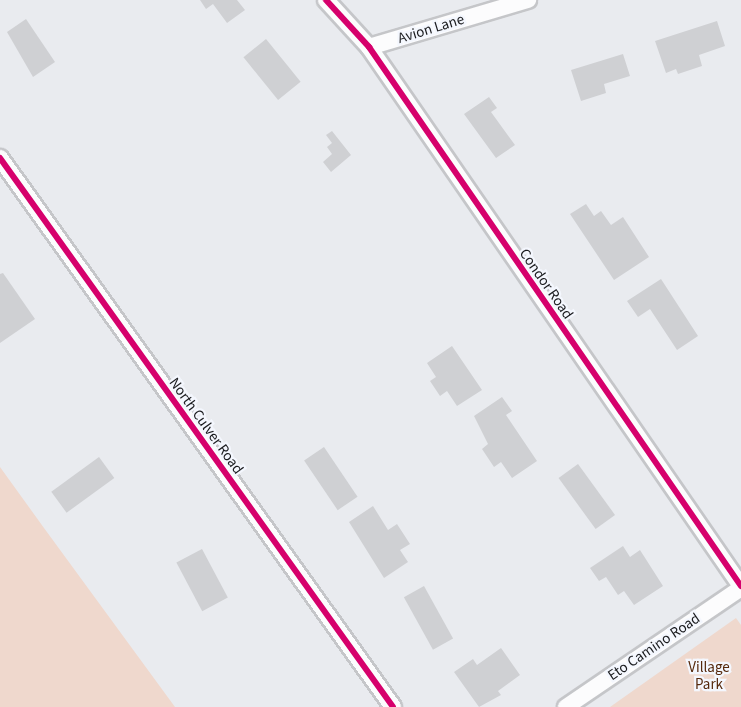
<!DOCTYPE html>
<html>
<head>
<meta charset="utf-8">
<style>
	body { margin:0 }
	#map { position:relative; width:741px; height:707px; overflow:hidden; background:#e9ebef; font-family:"Source Sans 3",sans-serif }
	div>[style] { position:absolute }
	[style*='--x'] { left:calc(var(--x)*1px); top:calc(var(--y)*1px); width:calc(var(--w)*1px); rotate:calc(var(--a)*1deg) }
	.green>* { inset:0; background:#efd8cd }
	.building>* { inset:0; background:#cfd0d3; transform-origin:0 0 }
	.roads { filter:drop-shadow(2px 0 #c5c6c9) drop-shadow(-2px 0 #c5c6c9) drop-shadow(0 2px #c5c6c9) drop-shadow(0 -2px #c5c6c9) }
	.street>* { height:16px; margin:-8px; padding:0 8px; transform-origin:8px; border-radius:8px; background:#fcfcfd }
	.cycleway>* { height:6px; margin:-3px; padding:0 3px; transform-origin:3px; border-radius:3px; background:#d6006c }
	span { translate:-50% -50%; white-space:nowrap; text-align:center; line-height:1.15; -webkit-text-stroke:4.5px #f4f7fe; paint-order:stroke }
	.street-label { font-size:15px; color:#1a1b1e }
	.park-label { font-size:15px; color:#55280b }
</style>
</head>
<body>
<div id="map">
	<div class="green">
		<i style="clip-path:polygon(0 467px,44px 528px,175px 707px,0 707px)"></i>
		<i style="clip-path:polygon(736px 618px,741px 625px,741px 707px,610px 707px)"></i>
	</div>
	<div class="building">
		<i style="clip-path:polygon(200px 0,237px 0,245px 10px,227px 23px,213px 4px,206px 9px)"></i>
		<i style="clip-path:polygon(26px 19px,55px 62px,33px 77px,7px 32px)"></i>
		<i style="clip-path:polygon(717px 21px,725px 46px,699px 55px,702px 66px,678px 74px,676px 69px,666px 73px,655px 41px)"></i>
		<i style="left:266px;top:39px;width:55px;height:29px;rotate:51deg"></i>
		<i style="clip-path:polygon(623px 54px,630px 76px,604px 84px,606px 93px,581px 101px,571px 70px)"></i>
		<i style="clip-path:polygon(489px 97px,497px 108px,491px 112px,515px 145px,496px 158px,464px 114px)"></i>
		<i style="clip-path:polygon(332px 131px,351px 155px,331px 172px,323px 162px,332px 154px,327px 147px,332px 143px,326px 135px)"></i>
		<i style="clip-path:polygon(586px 204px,594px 216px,601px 211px,611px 225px,623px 217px,649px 257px,614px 280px,570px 214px)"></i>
		<i style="clip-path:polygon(3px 273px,35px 319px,0 343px,0 274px)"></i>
		<i style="clip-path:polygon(661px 279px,698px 336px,677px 350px,650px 309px,638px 317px,627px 301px)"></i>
		<i style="clip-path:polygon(452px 346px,482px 390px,457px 406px,447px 391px,440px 396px,430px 381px,436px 377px,427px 363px)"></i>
		<i style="clip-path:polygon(502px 397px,512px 411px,506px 415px,537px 461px,512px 478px,501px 462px,494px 467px,482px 449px,488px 444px,474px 416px)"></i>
		<i style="left:324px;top:447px;width:60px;height:24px;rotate:56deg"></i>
		<i style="left:99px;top:457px;width:26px;height:59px;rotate:54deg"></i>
		<i style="left:578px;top:464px;width:63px;height:24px;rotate:54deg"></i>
		<i style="clip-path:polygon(373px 506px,388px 530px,397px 524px,410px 544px,400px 550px,408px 562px,384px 578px,349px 522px)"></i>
		<i style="clip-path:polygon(623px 546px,630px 557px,640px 550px,663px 586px,634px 605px,624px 591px,618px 595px,606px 577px,599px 581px,590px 568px)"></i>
		<i style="left:202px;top:549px;width:55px;height:29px;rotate:62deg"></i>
		<i style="left:424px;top:586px;width:60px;height:23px;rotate:61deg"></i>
		<i style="clip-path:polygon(501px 648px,520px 675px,498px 691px,501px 695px,479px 707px,454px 672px,473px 659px,477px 665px)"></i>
	</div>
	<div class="roads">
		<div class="street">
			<i style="--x:326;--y:0;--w:64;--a:47.5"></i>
			<i style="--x:369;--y:47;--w:655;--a:55.39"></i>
			<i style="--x:369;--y:47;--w:166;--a:-16.5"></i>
			<i style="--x:0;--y:158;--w:675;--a:54.4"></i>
			<i style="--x:566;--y:707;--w:212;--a:-34.2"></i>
		</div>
	</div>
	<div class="cycleway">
		<i style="--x:326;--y:0;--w:64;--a:47.5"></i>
		<i style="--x:369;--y:47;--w:655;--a:55.39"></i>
		<i style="--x:0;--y:158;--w:675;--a:54.4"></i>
	</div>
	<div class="street-label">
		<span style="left:431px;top:29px;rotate:-17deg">Avion Lane</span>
		<span style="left:546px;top:284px;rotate:55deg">Condor Road</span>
		<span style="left:206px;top:426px;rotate:54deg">North Culver Road</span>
		<span style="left:654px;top:647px;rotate:-34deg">Eto Camino Road</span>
	</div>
	<div class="park-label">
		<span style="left:709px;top:676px">Village<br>Park</span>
	</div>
</div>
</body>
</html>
